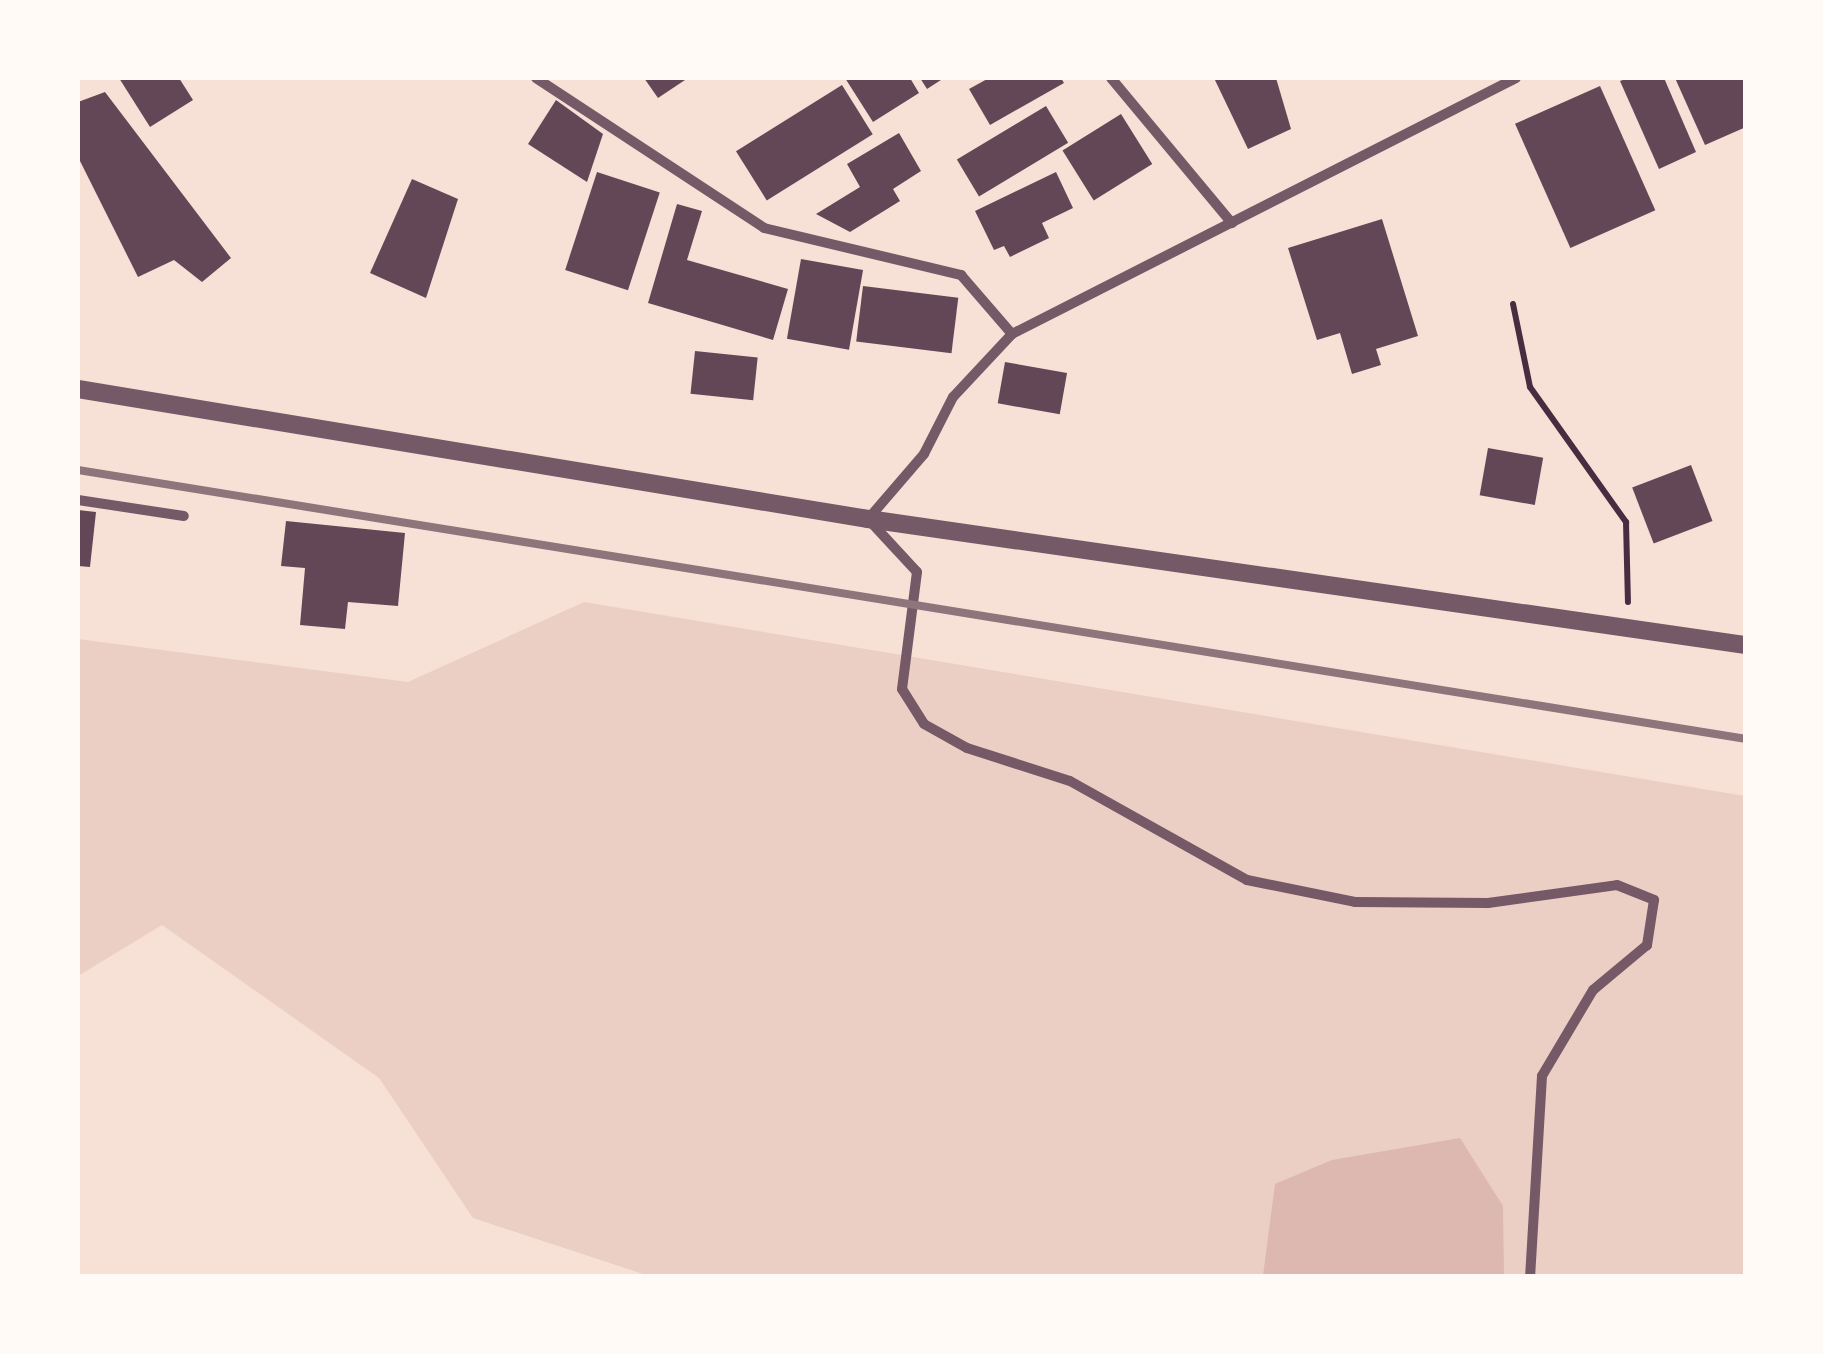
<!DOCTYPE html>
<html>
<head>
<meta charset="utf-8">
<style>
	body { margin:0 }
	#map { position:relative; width:1823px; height:1354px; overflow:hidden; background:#f7e1d7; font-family:Manrope,sans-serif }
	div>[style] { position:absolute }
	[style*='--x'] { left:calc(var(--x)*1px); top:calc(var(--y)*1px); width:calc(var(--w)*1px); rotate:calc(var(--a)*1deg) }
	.green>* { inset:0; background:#ebcfc5 }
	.water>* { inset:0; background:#dcb8b0 }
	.building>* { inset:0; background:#644757; transform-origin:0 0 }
	.path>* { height:6px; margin:-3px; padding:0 3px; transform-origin:3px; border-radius:3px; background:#4a2c40 }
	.minor>* { height:10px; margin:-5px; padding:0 5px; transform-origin:5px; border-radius:5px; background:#755966 }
	.tertiary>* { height:18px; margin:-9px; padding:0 9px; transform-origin:9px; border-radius:9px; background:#755966 }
	.rail>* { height:8px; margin:-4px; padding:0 4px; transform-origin:4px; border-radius:4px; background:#8f747c }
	span { translate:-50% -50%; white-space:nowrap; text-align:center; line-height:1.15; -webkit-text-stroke:9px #fffaf5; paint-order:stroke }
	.frame { position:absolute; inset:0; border:80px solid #fffaf5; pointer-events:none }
</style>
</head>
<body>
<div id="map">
	<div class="green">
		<i style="clip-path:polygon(584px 602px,1745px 796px,1745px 1276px,649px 1276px,473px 1218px,379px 1078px,162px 925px,78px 976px,78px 639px,408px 682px)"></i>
	</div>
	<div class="water">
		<i style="clip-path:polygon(1460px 1138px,1503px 1206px,1504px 1276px,1263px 1276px,1275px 1184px,1332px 1160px)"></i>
	</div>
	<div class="building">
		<i style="clip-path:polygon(119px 78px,179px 78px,193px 100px,150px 127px)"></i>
		<i style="clip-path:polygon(644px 78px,688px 78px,658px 98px)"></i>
		<i style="clip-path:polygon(845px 78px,910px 78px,919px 93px,873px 122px)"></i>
		<i style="clip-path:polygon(920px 78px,944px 78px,927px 89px)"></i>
		<i style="clip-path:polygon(989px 78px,1061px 78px,1064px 83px,990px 125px,969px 89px)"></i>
		<i style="clip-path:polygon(1214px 78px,1276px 78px,1291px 129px,1248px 149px)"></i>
		<i style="clip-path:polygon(1628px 78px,1664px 78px,1696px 152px,1659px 169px,1620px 81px)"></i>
		<i style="clip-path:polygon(1675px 78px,1746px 78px,1746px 127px,1705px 145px)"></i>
		<i style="left:842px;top:85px;width:58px;height:125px;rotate:58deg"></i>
		<i style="left:1600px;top:86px;width:136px;height:93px;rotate:66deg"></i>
		<i style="clip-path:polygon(105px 92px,231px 258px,202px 282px,174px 260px,138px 277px,78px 157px,78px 102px)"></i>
		<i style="clip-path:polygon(556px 100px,603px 134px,587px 182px,528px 144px)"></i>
		<i style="left:1046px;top:106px;width:43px;height:104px;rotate:59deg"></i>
		<i style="left:1121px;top:114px;width:59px;height:69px;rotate:58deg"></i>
		<i style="clip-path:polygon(899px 133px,921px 171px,893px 189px,900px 201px,850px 232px,816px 214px,860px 187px,847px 164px)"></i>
		<i style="left:597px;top:172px;width:66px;height:103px;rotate:18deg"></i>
		<i style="clip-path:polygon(1056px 172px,1073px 208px,1042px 223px,1049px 238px,1010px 257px,1004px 246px,994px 250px,975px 211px)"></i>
		<i style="clip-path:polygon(412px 179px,458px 199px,426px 298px,370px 273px)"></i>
		<i style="clip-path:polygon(677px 204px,702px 211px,687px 260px,788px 289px,773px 340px,648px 303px)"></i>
		<i style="clip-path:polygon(1382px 219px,1418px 336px,1376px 349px,1381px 365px,1352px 374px,1340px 333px,1317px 340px,1288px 248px)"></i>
		<i style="left:801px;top:259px;width:63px;height:81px;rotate:10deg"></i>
		<i style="left:863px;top:286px;width:96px;height:56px;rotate:7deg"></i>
		<i style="left:695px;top:351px;width:63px;height:43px;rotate:6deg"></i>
		<i style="left:1005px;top:362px;width:63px;height:42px;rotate:10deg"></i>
		<i style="left:1488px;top:448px;width:56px;height:48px;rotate:10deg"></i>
		<i style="left:1691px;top:465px;width:60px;height:63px;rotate:69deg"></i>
		<i style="clip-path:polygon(78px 510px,96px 512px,90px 567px,78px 566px)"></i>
		<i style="clip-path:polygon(286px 521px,405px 533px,398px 606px,348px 602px,345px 629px,300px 625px,305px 568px,281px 566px)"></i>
	</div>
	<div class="path">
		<i style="--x:1513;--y:304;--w:85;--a:78.4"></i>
		<i style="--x:1530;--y:387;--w:166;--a:54.6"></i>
		<i style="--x:1626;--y:522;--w:80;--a:88.6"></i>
	</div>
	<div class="minor">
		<i style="--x:536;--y:78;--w:273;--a:33.3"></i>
		<i style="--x:764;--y:228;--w:203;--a:13.4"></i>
		<i style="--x:961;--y:275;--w:78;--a:49.2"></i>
		<i style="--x:1111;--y:78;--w:189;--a:50.2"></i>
		<i style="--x:1516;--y:78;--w:565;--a:153.07"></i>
		<i style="--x:1012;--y:334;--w:86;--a:133.1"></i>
		<i style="--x:953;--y:397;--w:64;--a:117"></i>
		<i style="--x:924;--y:454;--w:86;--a:130.7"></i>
		<i style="--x:868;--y:519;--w:72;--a:47.2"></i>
		<i style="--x:917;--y:572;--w:118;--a:97.3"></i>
		<i style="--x:902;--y:689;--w:41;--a:57.8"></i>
		<i style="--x:924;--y:724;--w:49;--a:29.2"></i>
		<i style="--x:967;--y:748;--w:108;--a:17.8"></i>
		<i style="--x:1070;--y:781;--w:203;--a:29.2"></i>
		<i style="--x:1247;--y:880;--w:110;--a:11.5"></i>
		<i style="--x:1355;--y:902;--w:133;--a:0.4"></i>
		<i style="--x:1488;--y:903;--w:130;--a:-7.9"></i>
		<i style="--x:1617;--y:885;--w:40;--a:22"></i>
		<i style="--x:1654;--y:900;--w:46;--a:98.8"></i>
		<i style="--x:1647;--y:945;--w:70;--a:140.2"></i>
		<i style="--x:1593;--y:990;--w:100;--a:120.7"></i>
		<i style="--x:1542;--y:1076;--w:200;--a:93.4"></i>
		<i style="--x:78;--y:500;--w:107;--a:8.6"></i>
	</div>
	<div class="tertiary">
		<i style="--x:78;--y:389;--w:801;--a:9.34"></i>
		<i style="--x:868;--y:519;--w:887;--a:8.17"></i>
	</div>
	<div class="rail">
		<i style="--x:78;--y:470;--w:1690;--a:9.16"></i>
	</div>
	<div class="frame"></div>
</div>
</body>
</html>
